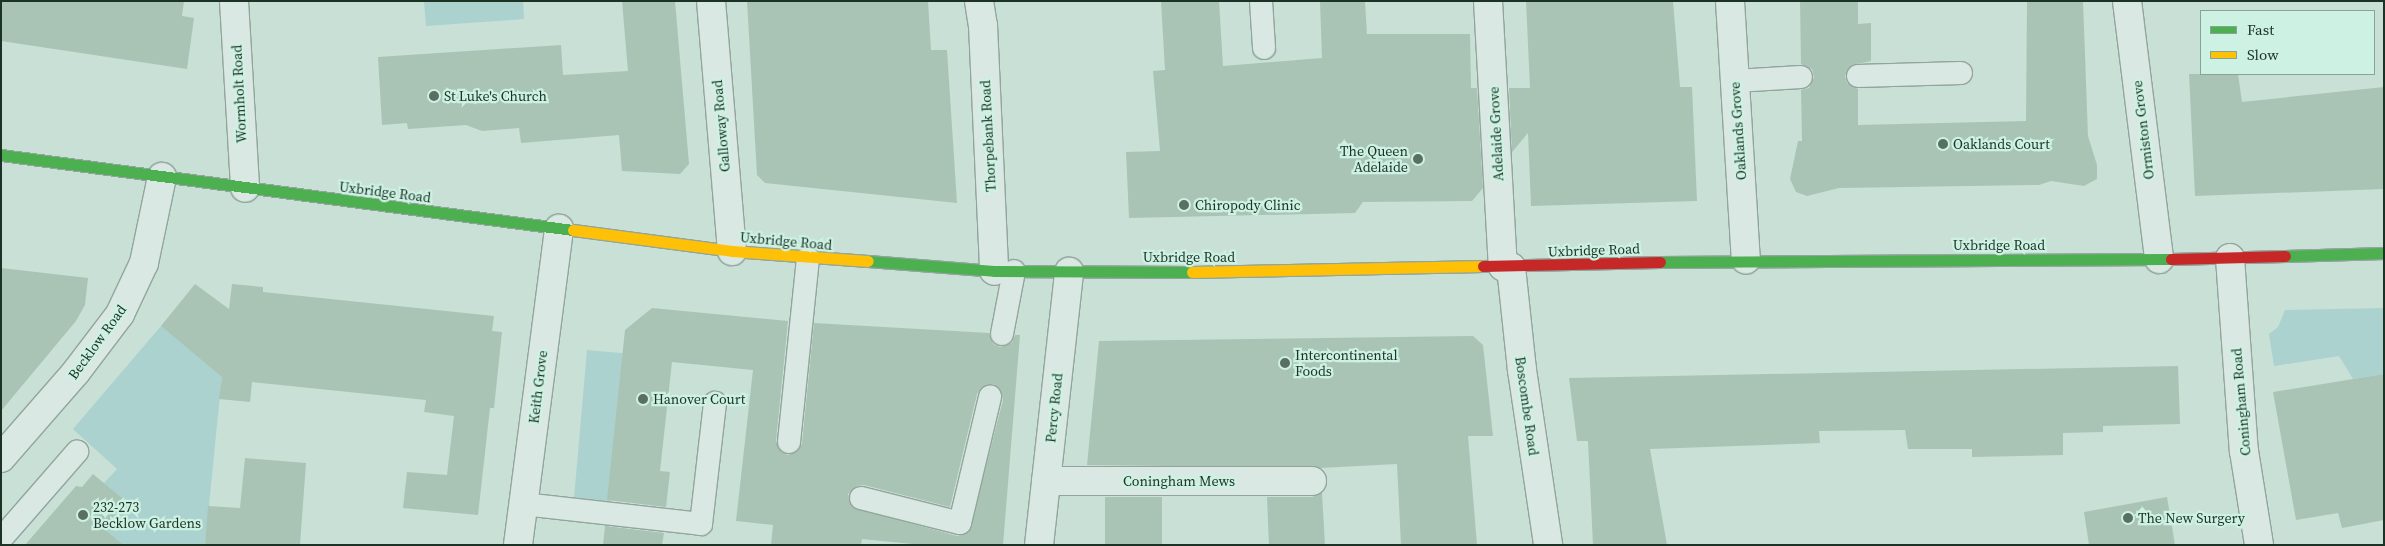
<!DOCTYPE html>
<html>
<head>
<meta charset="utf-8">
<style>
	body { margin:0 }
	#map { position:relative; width:2385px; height:546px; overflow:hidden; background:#c8e0d6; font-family:"Source Serif 4",serif }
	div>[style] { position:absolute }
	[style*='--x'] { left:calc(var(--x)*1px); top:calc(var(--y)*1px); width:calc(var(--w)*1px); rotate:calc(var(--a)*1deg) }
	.green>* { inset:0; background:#abd2ce; transform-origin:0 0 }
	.building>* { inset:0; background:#a9c4b4; transform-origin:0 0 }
	.roads { filter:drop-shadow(1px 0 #92a59c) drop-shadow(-1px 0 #92a59c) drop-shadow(0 1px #92a59c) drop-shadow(0 -1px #92a59c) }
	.lane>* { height:22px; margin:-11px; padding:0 11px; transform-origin:11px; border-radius:11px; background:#dae8e3 }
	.street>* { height:28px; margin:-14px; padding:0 14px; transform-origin:14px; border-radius:14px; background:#dae8e3 }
	.fast>* { height:11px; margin:-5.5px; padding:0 5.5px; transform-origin:5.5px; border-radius:5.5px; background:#4caf50 }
	.slow>* { height:11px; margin:-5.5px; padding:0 5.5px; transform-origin:5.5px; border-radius:5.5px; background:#ffc107 }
	.jam>* { height:11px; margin:-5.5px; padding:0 5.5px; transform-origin:5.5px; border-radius:5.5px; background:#c62828 }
	.dots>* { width:14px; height:14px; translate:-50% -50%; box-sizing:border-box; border:2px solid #cdf2e3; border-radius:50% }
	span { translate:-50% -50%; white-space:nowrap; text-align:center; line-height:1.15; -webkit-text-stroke:4.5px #cdf2e3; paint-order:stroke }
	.street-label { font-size:14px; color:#1c3224 }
	.poi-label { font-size:14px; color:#1c3224 }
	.left { translate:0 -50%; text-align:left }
	.right { translate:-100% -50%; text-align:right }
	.frame { position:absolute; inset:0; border:2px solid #1c3224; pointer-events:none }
	.legend { position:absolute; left:2200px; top:10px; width:175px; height:65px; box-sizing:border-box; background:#cdf2e3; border:1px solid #86a597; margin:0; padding:6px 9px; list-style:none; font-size:15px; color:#1c3224 }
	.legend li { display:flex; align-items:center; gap:10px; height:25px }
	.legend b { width:25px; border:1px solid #86a597 }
</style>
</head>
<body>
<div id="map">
	<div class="green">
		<i style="clip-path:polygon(424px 1px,523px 1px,524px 19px,426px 26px)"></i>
		<i style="clip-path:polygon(2384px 308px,2384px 374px,2353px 379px,2339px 356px,2274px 366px,2269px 334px,2278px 327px,2285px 310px)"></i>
		<i style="clip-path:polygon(161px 326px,222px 375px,205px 545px,100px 545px,103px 528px,126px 502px,104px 483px,117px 469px,73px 429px)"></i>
		<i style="left:587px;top:350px;width:36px;height:149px;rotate:5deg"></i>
	</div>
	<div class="building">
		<i style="clip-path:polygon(1px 1px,184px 1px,182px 16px,194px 18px,187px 69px,1px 41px)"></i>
		<i style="clip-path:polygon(622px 1px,675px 1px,689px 164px,680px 174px,622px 171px,619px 135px,521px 143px,519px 128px,482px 131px,466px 125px,408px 129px,407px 123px,382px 125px,378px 57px,561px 45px,563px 75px,628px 71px)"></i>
		<i style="clip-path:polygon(747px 1px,928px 1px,931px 50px,947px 50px,957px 203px,765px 183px,757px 175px)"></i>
		<i style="clip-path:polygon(1161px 1px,1219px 1px,1223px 66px,1322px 58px,1320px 2px,1365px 2px,1367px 34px,1470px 34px,1471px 88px,1477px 88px,1483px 188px,1472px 201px,1363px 202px,1355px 213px,1129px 218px,1126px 152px,1160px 151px,1153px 71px,1165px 70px)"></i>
		<i style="clip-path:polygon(1526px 1px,1673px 1px,1680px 87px,1692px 87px,1697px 201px,1531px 206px,1528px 133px,1512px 152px,1509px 88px,1530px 88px)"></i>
		<i style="clip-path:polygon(1800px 1px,1858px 1px,1858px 24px,1871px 23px,1871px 61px,1852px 65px,1845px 76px,1847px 83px,1858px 89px,1858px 125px,2026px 121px,2027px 1px,2083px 1px,2088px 136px,2097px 165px,2097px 179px,2084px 186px,2051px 181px,2039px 185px,1839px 188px,1807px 196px,1796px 192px,1790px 179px,1798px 141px,1802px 141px,1801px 90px,1809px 88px,1814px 77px,1812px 69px,1801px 64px)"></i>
		<i style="clip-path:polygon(2189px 74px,2238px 74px,2242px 102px,2384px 87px,2384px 189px,2195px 196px)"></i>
		<i style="clip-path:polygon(1px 268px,88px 278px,85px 305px,76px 321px,1px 411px)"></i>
		<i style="clip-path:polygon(195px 284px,229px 309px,232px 284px,263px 287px,263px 292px,494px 316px,492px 331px,502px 332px,494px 408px,490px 408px,478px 515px,403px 508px,407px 472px,447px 475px,454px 416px,424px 412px,426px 400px,252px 382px,250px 402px,219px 399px,222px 377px,161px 326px)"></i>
		<i style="clip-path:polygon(evenodd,652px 308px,788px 321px,776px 441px,781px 452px,788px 455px,799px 450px,802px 443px,814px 323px,989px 333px,993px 344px,1000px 347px,1012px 343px,1015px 335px,1020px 335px,1003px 545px,923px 545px,862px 539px,861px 545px,771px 545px,773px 525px,736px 521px,753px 370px,672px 362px,660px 471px,670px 472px,666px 507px,607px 500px,625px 330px,652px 308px,993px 384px,999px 388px,1003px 400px,969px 532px,957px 536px,852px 507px,848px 494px,857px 486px,864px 485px,950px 507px,977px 394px,981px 388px,993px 384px)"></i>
		<i style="clip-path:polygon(1473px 336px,1483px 345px,1493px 436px,1468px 436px,1477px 545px,1401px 545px,1397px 464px,1320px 468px,1087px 465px,1099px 341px)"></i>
		<i style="clip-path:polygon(2178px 366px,2180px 424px,2103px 426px,2103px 432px,2063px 433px,2063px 455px,1972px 457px,1972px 449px,1908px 449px,1905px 430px,1819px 431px,1820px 443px,1650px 449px,1667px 545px,1593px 545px,1588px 441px,1577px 441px,1569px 378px)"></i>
		<i style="clip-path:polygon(2384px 374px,2384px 520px,2342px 528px,2338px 513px,2296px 520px,2273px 392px)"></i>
		<i style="clip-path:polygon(245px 458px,306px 463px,300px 545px,205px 545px,208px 506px,240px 508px)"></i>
		<i style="clip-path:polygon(93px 474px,127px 502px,103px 528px,123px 545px,25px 545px,76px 486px,82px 487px)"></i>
		<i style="clip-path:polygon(1322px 493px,1325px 545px,1269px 545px,1267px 497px,1312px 497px)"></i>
		<i style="left:1105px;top:497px;width:57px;height:48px"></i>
		<i style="clip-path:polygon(2167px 497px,2175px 545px,2089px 545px,2084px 512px)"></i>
		<i style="clip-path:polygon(605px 526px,664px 533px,662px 545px,603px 545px)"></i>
	</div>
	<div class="roads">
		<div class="lane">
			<i style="--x:1261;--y:1;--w:47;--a:86.3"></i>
			<i style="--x:1858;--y:76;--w:103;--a:-1.7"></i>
			<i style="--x:1735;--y:81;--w:66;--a:-3.5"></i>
			<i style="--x:1002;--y:334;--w:64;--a:-79.2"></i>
			<i style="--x:789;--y:442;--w:185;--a:-84.1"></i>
			<i style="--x:861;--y:498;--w:102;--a:14.2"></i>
			<i style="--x:960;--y:523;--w:130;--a:-76.6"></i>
			<i style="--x:523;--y:504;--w:179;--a:6.4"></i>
			<i style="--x:701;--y:524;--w:122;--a:-83.4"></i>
			<i style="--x:1;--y:539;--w:116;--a:-48.9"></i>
		</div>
		<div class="street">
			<i style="--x:234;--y:1;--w:187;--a:86.6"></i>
			<i style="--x:711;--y:1;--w:251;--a:85.2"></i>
			<i style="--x:979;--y:1;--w:24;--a:81"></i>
			<i style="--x:983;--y:25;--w:246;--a:87.4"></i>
			<i style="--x:1488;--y:1;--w:266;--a:86.8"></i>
			<i style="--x:1730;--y:1;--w:259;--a:86.5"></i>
			<i style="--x:2127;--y:1;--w:260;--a:82.9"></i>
			<i style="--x:2230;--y:258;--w:194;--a:85.9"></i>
			<i style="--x:2244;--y:451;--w:95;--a:80.9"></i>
			<i style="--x:1511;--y:267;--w:104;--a:83.9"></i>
			<i style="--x:1522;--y:370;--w:177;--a:81.5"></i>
			<i style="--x:1;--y:458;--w:114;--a:-48.9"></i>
			<i style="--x:76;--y:372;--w:73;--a:-52.8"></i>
			<i style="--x:120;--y:314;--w:56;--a:-64.8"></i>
			<i style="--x:144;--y:263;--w:88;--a:-78.2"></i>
			<i style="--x:1046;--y:481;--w:266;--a:0"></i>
			<i style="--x:518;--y:545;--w:319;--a:-82.6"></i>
			<i style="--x:1039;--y:545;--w:275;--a:-83.7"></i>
		</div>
		<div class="fast">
			<i style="--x:1;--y:155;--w:577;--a:7.47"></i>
			<i style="--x:2285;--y:256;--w:99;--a:-1.7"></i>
			<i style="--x:868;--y:261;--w:126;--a:4.5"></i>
			<i style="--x:994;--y:271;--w:198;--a:0.3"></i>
			<i style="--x:1660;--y:262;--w:511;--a:-0.34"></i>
		</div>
		<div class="slow">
			<i style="--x:573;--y:230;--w:160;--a:7.5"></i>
			<i style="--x:732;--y:251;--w:136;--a:4.2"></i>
			<i style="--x:1192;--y:272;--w:291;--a:-1.2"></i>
		</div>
		<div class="jam">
			<i style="--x:2171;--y:259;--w:114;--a:-1.5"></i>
			<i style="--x:1483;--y:266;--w:177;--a:-1.3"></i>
		</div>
	</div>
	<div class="dots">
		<i style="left:434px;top:96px;background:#586f62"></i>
		<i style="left:1943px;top:144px;background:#586f62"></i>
		<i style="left:1418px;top:159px;background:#586f62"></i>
		<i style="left:1184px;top:205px;background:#586f62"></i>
		<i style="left:1285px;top:363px;background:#586f62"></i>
		<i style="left:643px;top:399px;background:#586f62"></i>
		<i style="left:83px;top:515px;background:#586f62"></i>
		<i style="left:2128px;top:518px;background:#586f62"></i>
	</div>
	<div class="street-label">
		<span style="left:239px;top:94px;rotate:-93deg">Wormholt Road</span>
		<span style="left:721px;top:126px;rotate:-95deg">Galloway Road</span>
		<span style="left:2143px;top:130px;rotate:-97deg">Ormiston Grove</span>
		<span style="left:1738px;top:131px;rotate:-94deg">Oaklands Grove</span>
		<span style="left:1496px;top:134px;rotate:-93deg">Adelaide Grove</span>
		<span style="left:988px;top:136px;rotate:-93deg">Thorpebank Road</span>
		<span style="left:385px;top:192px;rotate:7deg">Uxbridge Road</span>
		<span style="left:786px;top:241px;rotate:5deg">Uxbridge Road</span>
		<span style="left:1999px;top:245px">Uxbridge Road</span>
		<span style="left:1594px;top:250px;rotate:-2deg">Uxbridge Road</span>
		<span style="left:1189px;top:257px">Uxbridge Road</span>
		<span style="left:97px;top:342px;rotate:-54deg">Becklow Road</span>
		<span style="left:538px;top:387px;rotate:-83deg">Keith Grove</span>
		<span style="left:2241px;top:402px;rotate:-95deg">Coningham Road</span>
		<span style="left:1527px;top:406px;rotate:82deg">Boscombe Road</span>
		<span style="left:1054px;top:408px;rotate:-84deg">Percy Road</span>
		<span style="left:1179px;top:481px">Coningham Mews</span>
	</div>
	<div class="poi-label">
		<span class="left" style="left:444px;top:96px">St Luke's Church</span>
		<span class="left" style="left:1953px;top:144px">Oaklands Court</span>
		<span class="right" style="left:1408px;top:159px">The Queen<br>Adelaide</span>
		<span class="left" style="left:1195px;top:205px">Chiropody Clinic</span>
		<span class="left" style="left:1295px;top:363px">Intercontinental<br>Foods</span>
		<span class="left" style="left:653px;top:399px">Hanover Court</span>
		<span class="left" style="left:93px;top:515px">232-273<br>Becklow Gardens</span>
		<span class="left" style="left:2138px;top:518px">The New Surgery</span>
	</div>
	<div class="frame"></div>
	<ul class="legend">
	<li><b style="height:6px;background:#4caf50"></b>Fast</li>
	<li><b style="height:6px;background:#ffc107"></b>Slow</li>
	</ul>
</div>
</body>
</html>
